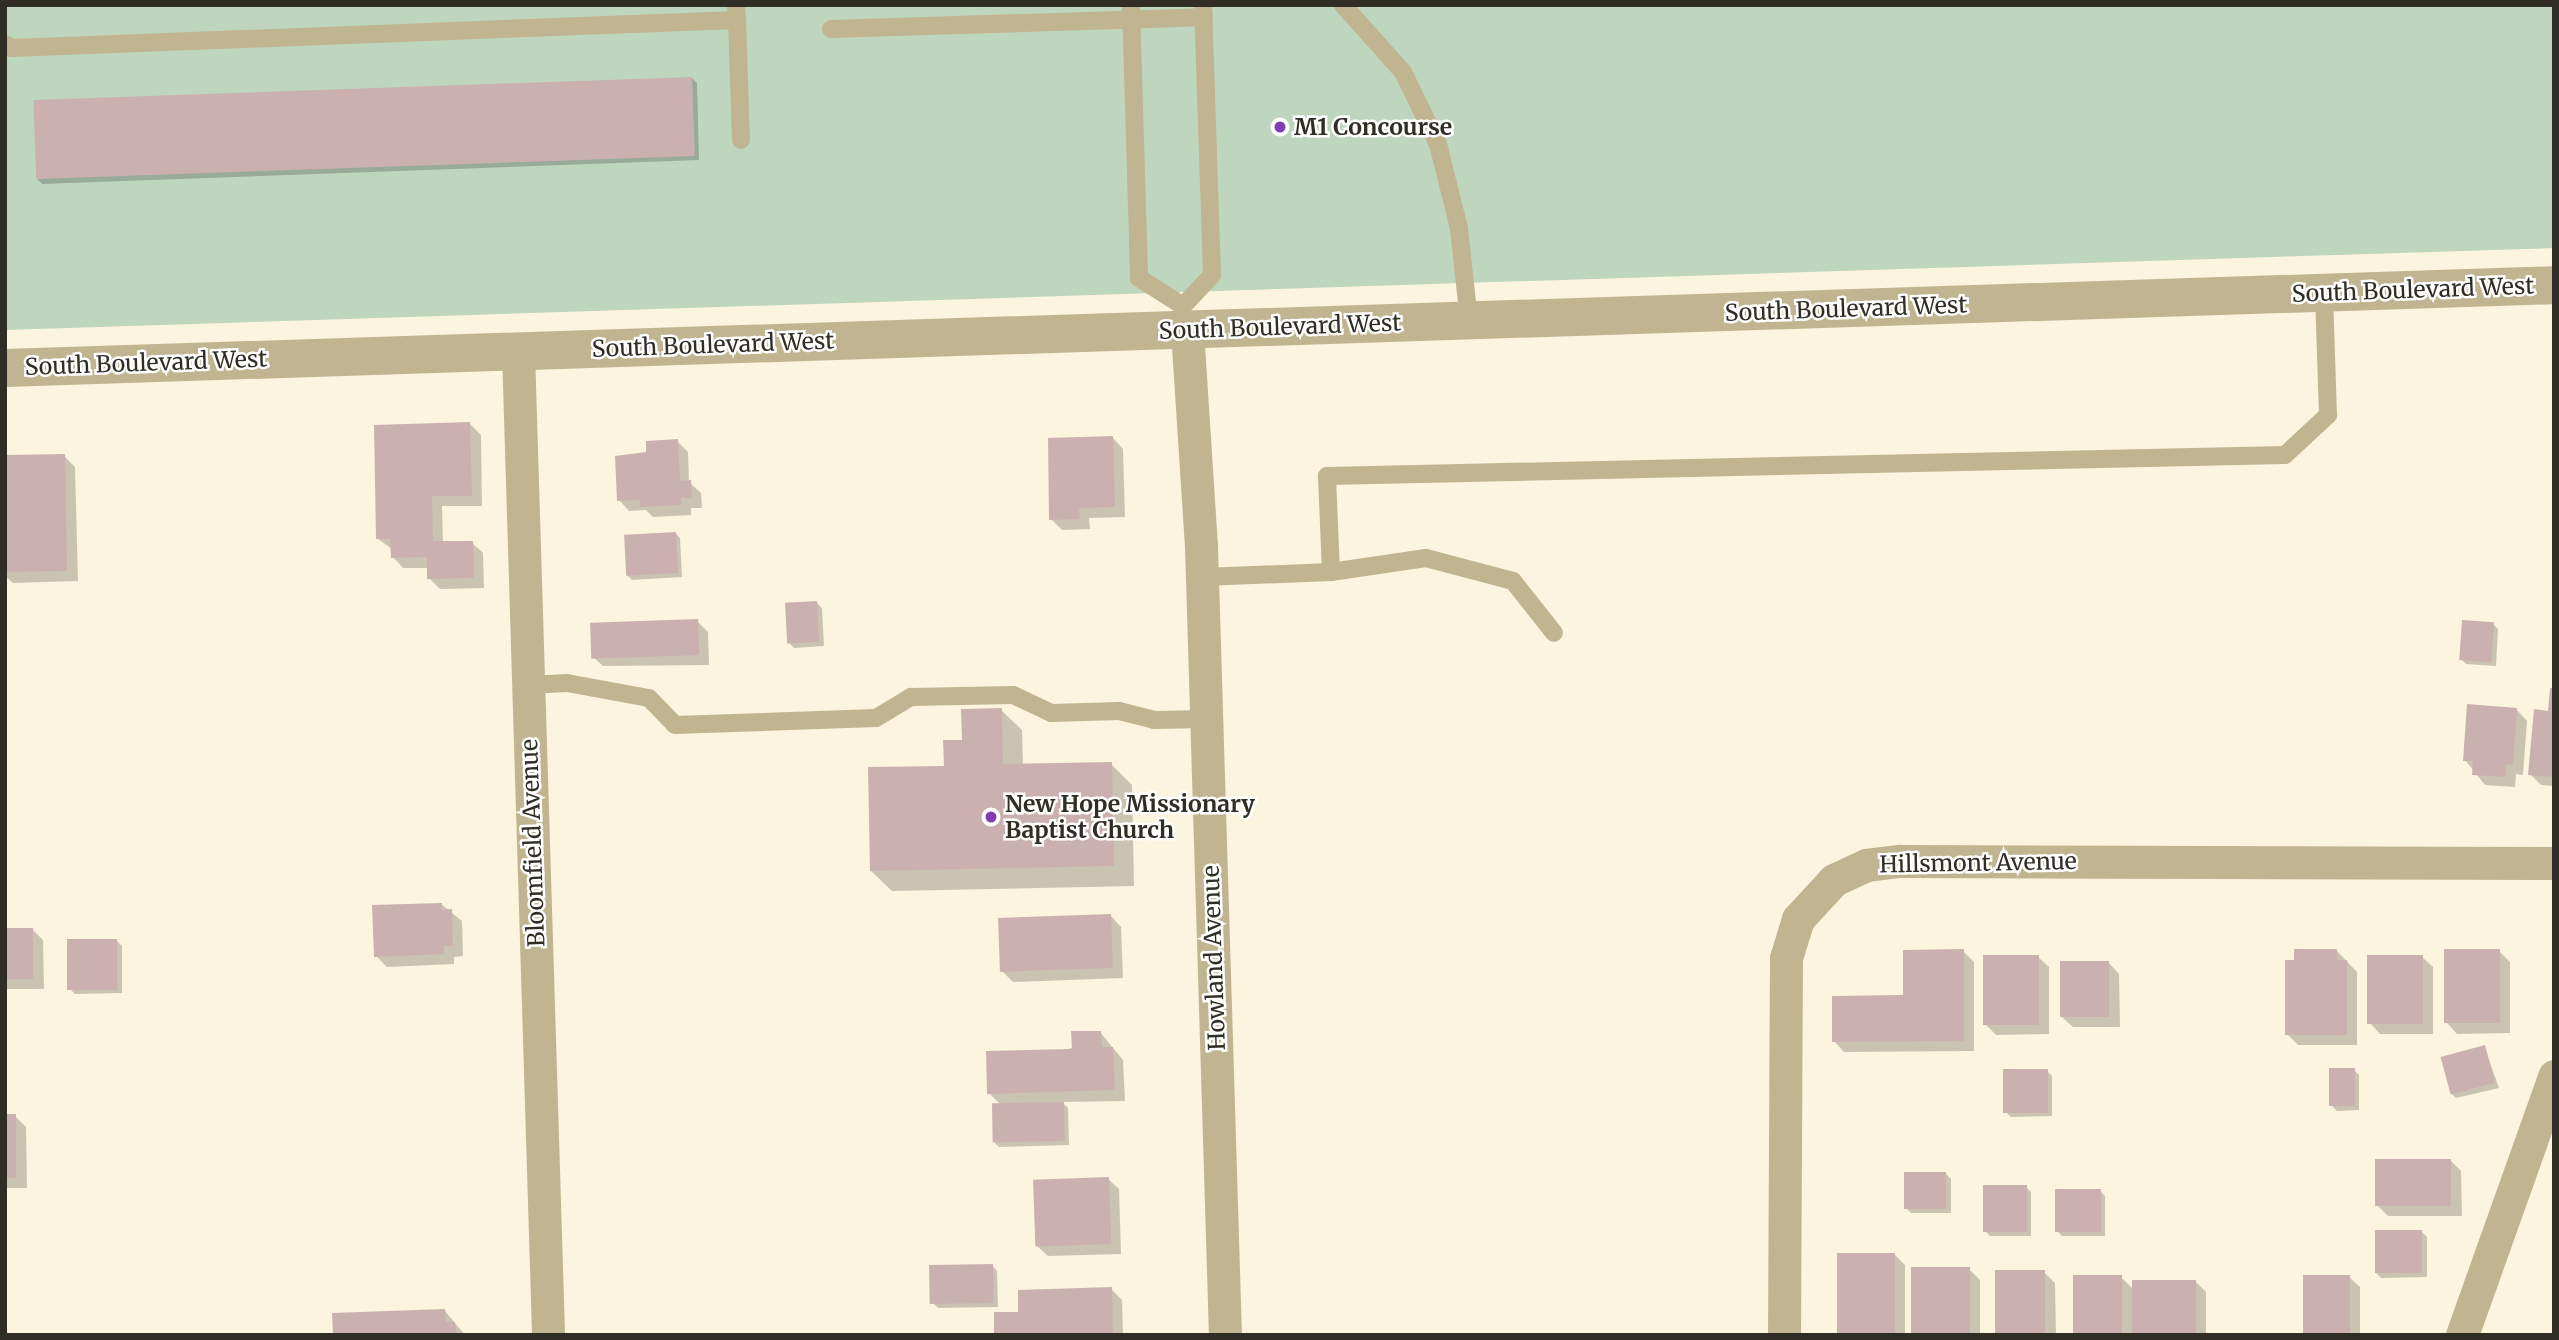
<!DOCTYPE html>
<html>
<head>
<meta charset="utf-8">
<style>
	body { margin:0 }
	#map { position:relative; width:2559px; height:1340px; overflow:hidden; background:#fdf4df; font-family:Merriweather,serif }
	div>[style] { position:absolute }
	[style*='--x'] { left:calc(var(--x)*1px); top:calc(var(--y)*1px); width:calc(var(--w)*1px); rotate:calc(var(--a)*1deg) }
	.green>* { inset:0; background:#bed6be }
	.shadow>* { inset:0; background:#0003 }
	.building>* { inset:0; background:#cab1af; transform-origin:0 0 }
	.service>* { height:18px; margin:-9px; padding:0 9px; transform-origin:9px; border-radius:9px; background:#c1b491 }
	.minor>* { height:33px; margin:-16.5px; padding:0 16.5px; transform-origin:16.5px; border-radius:16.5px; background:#c1b491 }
	.tertiary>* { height:38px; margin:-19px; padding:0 19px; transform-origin:19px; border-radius:19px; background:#c1b491 }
	.dots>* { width:19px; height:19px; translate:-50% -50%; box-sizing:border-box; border:4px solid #fff; border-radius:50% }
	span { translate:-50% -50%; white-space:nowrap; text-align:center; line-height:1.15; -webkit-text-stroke:5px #fff; paint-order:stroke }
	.poi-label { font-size:23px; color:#302d25; font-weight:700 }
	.left { translate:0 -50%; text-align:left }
	.street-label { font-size:23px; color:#302d25 }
	.frame { position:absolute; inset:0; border:7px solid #302d25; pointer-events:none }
</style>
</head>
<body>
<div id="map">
	<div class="green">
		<i style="clip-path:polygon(5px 5px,2554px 5px,2554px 248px,5px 330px)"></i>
	</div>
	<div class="shadow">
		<i style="clip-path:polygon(692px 78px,697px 83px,699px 160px,42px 184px,37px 179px)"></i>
		<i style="clip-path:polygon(470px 424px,481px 435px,482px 506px,442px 506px,443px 543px,472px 543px,483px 553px,484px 588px,440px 589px,429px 578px,429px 568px,403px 568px,393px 557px,392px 549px,378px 539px)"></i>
		<i style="clip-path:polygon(1113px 438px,1123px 449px,1125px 517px,1089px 518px,1090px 529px,1062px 530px,1051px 519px)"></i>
		<i style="clip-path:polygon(677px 441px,688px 452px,689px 482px,701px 493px,702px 508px,691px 508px,691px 515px,653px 517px,646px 510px,629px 511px,619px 500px,648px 454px)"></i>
		<i style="clip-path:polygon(64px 456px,75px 467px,78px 581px,13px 583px,5px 576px,5px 458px)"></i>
		<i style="clip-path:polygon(675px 533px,680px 538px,682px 577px,632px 580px,627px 575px)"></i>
		<i style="clip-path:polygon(817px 603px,822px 608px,824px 646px,794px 648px,789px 643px)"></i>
		<i style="clip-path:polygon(697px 621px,708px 632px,709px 665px,603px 666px,592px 656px)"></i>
		<i style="clip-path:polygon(2493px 624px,2498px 629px,2496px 666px,2466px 664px,2461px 659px)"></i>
		<i style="clip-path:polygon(2554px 690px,2554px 786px,2541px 785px,2530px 774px)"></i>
		<i style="clip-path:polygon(1001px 710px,1022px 730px,1023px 766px,1111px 764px,1132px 785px,1134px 886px,892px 891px,871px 871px,964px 742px)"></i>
		<i style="clip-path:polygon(2517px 710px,2527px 721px,2523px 775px,2516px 774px,2515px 787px,2485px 785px,2465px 760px)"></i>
		<i style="clip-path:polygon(441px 904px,462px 921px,463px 956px,454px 957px,454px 964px,387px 967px,376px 956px)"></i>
		<i style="clip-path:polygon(1111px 916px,1121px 927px,1123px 978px,1013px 982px,1002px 971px)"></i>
		<i style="clip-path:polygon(32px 929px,43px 940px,44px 989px,5px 989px,5px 930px)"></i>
		<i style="clip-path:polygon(117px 941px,122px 946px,122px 993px,75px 994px,70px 989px)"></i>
		<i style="clip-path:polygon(2336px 950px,2357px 972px,2357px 1045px,2298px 1045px,2287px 1034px,2296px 961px)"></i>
		<i style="clip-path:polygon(1963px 951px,1974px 962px,1974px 1051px,1844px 1052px,1834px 1041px,1905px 997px)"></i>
		<i style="clip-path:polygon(2499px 951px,2510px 962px,2510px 1033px,2457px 1034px,2447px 1023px)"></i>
		<i style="clip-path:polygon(2038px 957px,2049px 967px,2049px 1034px,1996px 1035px,1985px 1024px)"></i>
		<i style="clip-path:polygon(2422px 957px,2433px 967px,2433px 1034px,2380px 1034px,2370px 1023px)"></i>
		<i style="clip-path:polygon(2109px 963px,2119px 974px,2120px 1027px,2073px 1027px,2062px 1017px)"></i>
		<i style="clip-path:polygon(1100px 1032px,1123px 1060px,1125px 1101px,1062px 1102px,1068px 1108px,1069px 1145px,999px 1147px,994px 1142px,1002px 1106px,989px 1093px)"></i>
		<i style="clip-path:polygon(2484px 1046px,2499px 1088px,2456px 1098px,2451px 1093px)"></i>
		<i style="clip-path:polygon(2354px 1070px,2359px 1075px,2359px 1110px,2337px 1111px,2332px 1106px)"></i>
		<i style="clip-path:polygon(2047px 1071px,2052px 1076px,2052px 1116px,2011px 1117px,2006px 1112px)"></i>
		<i style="clip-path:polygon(5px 1116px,15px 1116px,26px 1127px,27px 1188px,5px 1188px)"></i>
		<i style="clip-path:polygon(2450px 1160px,2461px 1171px,2462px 1216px,2388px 1216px,2377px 1205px)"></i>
		<i style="clip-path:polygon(1946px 1174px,1951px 1179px,1951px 1213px,1911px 1213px,1906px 1208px)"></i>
		<i style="clip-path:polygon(1108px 1179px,1119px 1189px,1121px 1254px,1048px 1256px,1037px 1246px)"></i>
		<i style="clip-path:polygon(2026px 1187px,2031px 1192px,2031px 1236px,1990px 1236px,1985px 1231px)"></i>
		<i style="clip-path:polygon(2100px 1191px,2105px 1196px,2105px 1236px,2062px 1236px,2057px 1231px)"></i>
		<i style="clip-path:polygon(2422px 1232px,2427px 1237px,2427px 1277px,2381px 1278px,2376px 1273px)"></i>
		<i style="clip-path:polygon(1894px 1254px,1905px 1265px,1905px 1335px,1842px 1335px,1839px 1332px)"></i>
		<i style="clip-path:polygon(992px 1265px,997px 1271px,998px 1307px,938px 1308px,933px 1303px)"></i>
		<i style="clip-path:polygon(1969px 1269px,1980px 1280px,1980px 1335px,1913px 1335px)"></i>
		<i style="clip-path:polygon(2044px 1272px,2055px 1283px,2056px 1335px,1997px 1335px)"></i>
		<i style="clip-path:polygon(2121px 1277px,2134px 1290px,2195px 1281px,2206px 1292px,2206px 1335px,2075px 1335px)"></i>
		<i style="clip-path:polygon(2349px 1277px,2360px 1287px,2360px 1335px,2305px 1335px)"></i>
		<i style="clip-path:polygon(1111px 1289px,1122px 1300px,1123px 1335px,996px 1335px,1020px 1313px)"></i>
		<i style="clip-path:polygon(445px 1311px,465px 1335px,335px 1335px)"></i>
	</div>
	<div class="building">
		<i style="left:692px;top:77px;width:79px;height:659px;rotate:88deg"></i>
		<i style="clip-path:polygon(470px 422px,472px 496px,432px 496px,433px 541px,473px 541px,474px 578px,427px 579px,427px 557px,391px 558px,390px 539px,376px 539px,374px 425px)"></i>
		<i style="clip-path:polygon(1113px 436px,1115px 507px,1079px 508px,1080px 519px,1049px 520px,1048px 438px)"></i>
		<i style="clip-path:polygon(678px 439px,680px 481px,691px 480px,692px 498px,681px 498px,681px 505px,640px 507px,640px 500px,617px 501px,615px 456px,646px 452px,646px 441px)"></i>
		<i style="left:65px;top:454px;width:117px;height:60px;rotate:89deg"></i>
		<i style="left:676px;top:532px;width:41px;height:52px;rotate:87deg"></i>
		<i style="left:817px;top:601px;width:41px;height:32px;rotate:87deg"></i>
		<i style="left:698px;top:619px;width:36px;height:108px;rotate:88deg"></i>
		<i style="left:2462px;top:620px;width:32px;height:40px;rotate:4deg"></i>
		<i style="clip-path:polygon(2550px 688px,2554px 688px,2554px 777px,2528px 775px,2534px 709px,2548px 711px)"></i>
		<i style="clip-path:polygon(2467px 704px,2517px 708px,2513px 765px,2506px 764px,2505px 777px,2472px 775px,2473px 761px,2463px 761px)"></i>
		<i style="clip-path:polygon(1002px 708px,1003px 764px,1112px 762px,1114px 866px,870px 871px,868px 767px,944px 766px,943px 740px,962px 740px,961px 709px)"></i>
		<i style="clip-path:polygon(442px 903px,442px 910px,452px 909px,453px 946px,444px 946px,444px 954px,374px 957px,372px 905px)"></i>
		<i style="left:1111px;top:914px;width:54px;height:113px;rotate:88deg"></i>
		<i style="left:5px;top:928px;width:28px;height:51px"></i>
		<i style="left:67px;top:939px;width:50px;height:51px"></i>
		<i style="clip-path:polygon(1964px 949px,1964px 1041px,1832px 1042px,1832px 996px,1903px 995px,1903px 950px)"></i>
		<i style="clip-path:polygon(2294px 949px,2337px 949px,2337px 960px,2347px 960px,2347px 1035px,2285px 1035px,2285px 960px,2294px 960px)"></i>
		<i style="left:2500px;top:949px;width:74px;height:56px;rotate:90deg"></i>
		<i style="left:1983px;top:955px;width:56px;height:70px"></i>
		<i style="left:2367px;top:955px;width:56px;height:69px"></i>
		<i style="left:2060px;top:961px;width:49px;height:56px"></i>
		<i style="clip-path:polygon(1071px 1031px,1101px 1031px,1102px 1047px,1113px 1047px,1115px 1090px,987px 1094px,986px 1051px,1072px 1049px)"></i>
		<i style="left:2485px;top:1045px;width:39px;height:46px;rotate:75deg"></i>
		<i style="left:2329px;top:1068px;width:26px;height:38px"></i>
		<i style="left:2003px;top:1069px;width:45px;height:44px"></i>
		<i style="left:1064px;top:1102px;width:39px;height:72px;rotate:89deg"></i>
		<i style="left:5px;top:1114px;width:11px;height:64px"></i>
		<i style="left:2375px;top:1159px;width:76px;height:47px"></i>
		<i style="left:1904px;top:1172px;width:42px;height:37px"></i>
		<i style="left:1109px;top:1177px;width:67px;height:76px;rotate:88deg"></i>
		<i style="left:1983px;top:1185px;width:44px;height:47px"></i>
		<i style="left:2101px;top:1189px;width:43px;height:46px;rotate:90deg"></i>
		<i style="left:2375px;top:1230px;width:47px;height:43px"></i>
		<i style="left:1837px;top:1253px;width:58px;height:80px"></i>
		<i style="left:993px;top:1264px;width:39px;height:64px;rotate:89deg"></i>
		<i style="left:1911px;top:1267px;width:59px;height:68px"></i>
		<i style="left:1995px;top:1270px;width:50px;height:65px"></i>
		<i style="left:2073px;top:1275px;width:49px;height:60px"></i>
		<i style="left:2303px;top:1275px;width:47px;height:60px"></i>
		<i style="left:2132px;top:1280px;width:64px;height:55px"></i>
		<i style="clip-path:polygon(1112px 1287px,1113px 1335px,994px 1335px,994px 1312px,1018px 1312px,1018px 1290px)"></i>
		<i style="clip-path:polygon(445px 1309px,446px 1322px,455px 1322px,456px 1335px,333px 1335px,332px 1313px)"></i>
	</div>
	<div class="service">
		<i style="--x:1131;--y:5;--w:273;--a:88.3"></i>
		<i style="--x:1139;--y:278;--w:52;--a:32.5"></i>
		<i style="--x:1183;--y:306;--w:42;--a:-46.9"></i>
		<i style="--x:1212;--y:275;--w:270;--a:-91.9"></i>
		<i style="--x:1343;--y:5;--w:90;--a:48.2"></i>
		<i style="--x:1403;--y:72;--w:80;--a:64.1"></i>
		<i style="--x:1438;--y:144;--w:87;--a:76"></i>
		<i style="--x:1459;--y:228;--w:94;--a:83.9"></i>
		<i style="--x:737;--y:20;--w:120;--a:88.1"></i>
		<i style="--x:831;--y:29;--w:373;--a:-1.8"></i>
		<i style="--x:5;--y:44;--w:8;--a:30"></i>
		<i style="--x:12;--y:48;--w:726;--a:-2.21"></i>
		<i style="--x:737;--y:20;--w:15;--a:-94"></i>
		<i style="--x:1331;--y:572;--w:96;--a:-8.4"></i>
		<i style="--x:1426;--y:558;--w:90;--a:14.8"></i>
		<i style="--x:1513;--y:581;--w:66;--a:51.7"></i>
		<i style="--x:1202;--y:577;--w:129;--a:-2.2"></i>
		<i style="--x:1331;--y:572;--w:96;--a:-92.4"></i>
		<i style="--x:1327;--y:476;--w:958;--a:-1.26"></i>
		<i style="--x:2285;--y:455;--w:59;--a:-42.9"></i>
		<i style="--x:2328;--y:415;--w:122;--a:-91.9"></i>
		<i style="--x:528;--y:685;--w:39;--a:-3"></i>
		<i style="--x:567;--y:683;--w:83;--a:10.4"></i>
		<i style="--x:649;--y:698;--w:37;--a:46"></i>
		<i style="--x:675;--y:725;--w:201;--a:-2"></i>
		<i style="--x:876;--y:718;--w:41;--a:-31"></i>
		<i style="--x:911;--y:697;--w:102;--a:-1.1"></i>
		<i style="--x:1013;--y:695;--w:42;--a:25.3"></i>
		<i style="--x:1051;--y:713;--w:68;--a:-1.7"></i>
		<i style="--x:1119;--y:711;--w:36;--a:14"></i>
		<i style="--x:1154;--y:720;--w:52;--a:-1.1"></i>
	</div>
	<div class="minor">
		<i style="--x:1187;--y:330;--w:216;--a:86.3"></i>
		<i style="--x:1201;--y:546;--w:789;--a:88.26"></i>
		<i style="--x:518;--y:351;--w:984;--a:88.25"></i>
		<i style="--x:1784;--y:1335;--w:377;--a:-89.7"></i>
		<i style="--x:1786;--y:958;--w:41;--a:-72.9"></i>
		<i style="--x:1798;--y:919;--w:53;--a:-47.3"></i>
		<i style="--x:1834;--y:880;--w:35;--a:-25"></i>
		<i style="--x:1866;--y:865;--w:35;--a:-7"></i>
		<i style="--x:1901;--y:861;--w:653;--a:0.18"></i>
		<i style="--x:2462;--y:1335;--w:275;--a:-70.4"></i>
	</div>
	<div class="tertiary">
		<i style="--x:5;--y:368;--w:2550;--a:-1.86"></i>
	</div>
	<div class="dots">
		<i style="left:1280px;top:127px;background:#7e3fb4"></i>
		<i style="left:991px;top:817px;background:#7e3fb4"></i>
	</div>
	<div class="poi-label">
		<span class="left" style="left:1294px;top:127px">M1 Concourse</span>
		<span class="left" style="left:1005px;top:817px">New Hope Missionary<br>Baptist Church</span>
	</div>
	<div class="street-label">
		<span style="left:2413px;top:290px;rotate:-2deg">South Boulevard West</span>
		<span style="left:1846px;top:309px;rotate:-2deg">South Boulevard West</span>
		<span style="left:1280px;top:327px;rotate:-2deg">South Boulevard West</span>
		<span style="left:713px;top:345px;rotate:-2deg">South Boulevard West</span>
		<span style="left:146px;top:363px;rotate:-2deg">South Boulevard West</span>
		<span style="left:533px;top:843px;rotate:-92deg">Bloomfield Avenue</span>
		<span style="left:1978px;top:863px;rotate:-1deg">Hillsmont Avenue</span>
		<span style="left:1214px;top:958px;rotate:-92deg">Howland Avenue</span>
	</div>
	<div class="frame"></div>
</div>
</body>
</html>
